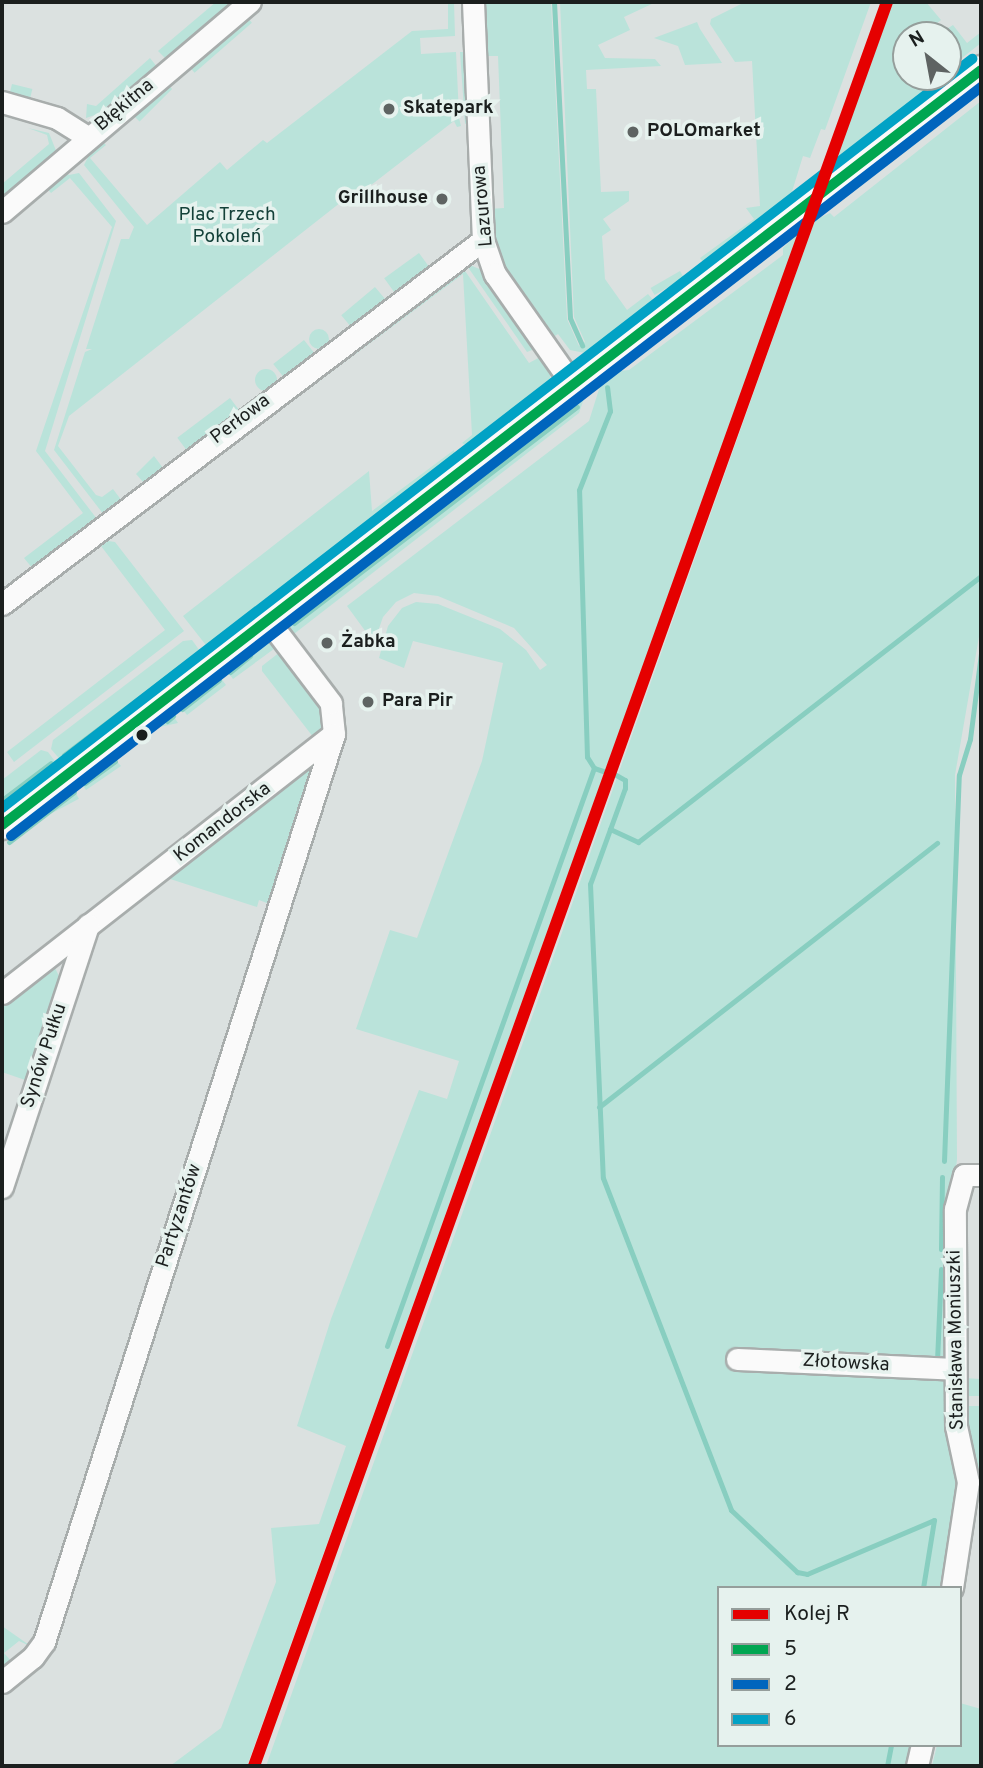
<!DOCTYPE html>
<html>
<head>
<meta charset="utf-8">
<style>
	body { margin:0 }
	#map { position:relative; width:983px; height:1768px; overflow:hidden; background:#dbe1e0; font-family:Overpass,sans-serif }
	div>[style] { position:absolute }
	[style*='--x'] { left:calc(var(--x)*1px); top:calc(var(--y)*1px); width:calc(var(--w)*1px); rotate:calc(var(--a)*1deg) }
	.green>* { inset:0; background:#bae3da; transform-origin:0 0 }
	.round { border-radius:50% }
	.stream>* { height:5px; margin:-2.5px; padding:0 2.5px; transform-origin:2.5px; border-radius:2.5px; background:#88cec0 }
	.roads { filter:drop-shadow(2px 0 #a8adac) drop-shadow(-2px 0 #a8adac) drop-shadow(0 2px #a8adac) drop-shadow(0 -2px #a8adac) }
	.street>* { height:21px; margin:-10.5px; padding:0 10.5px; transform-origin:10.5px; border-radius:10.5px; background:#fafafa }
	.secondary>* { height:28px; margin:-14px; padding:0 14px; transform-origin:14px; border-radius:14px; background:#fafafa }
	.bus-1>* { height:10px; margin:-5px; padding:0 5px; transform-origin:5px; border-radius:5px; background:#00a651 }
	.bus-2>* { height:10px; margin:-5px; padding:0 5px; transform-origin:5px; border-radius:5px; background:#0065bd }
	.bus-3>* { height:10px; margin:-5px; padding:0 5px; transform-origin:5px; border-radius:5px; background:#01a2c5 }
	.rail-1>* { height:12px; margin:-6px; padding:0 6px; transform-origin:6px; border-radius:6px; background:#e50000 }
	.dots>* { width:19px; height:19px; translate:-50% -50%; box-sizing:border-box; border:4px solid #e6f2ee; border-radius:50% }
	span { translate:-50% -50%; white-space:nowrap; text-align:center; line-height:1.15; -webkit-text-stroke:7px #e6f2ee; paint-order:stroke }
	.street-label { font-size:19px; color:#1b1f1e }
	.poi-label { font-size:19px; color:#1b1f1e; font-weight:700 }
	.left { translate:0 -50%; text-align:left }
	.right { translate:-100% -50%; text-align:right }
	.park-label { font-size:19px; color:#144139 }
	.frame { position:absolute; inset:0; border:4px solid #1b1f1e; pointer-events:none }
	.legend { position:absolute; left:717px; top:1586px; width:245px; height:161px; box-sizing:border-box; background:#e6f2ee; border:2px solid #959e9b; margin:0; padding:9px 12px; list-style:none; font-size:21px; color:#1b1f1e }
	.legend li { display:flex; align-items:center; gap:14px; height:35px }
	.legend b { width:35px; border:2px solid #959e9b }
	.north { position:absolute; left:892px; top:21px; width:70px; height:70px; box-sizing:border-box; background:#e6f2ee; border:2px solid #959e9b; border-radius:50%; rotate:329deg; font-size:19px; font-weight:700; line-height:28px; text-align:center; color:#1b1f1e }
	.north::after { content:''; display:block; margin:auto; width:24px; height:32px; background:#5e6362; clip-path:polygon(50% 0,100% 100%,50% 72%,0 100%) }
</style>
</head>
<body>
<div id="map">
	<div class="green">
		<i style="clip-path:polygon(216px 2px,235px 2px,167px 60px,158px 51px)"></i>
		<i style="clip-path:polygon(448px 2px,454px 2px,455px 36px,420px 38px,421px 54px,456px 52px,459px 115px,454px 119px,459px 118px,461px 126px,457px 127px,454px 121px,353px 199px,350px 195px,69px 416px,58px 446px,96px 495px,102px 497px,113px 489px,122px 501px,104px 515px,54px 450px,85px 352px,92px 349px,86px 349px,121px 239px,129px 239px,134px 227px,84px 165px,88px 157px,84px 151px,99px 138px,106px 145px,90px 158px,147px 225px,220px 162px,227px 170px,263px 140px,267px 143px,412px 31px,448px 29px)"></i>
		<i style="clip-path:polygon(481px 2px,551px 2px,567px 319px,579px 346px,585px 342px,574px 317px,560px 2px,656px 2px,624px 17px,630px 30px,598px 45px,605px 58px,655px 59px,661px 66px,586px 70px,587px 89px,596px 89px,601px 192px,629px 191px,629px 201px,603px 219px,611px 230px,602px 236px,605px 279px,627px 310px,648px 294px,654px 301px,585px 353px,570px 350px,558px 334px,550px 339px,494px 254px,489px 209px,504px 208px,498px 56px,483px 56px)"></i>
		<i style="clip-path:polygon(745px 2px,871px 2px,825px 130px,821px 129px,810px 158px,803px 156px,790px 198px,703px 262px,700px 258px,754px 219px,746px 208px,760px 206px,752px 61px,735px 62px,710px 24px,711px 19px)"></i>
		<i style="clip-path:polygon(893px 2px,926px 2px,941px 20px,936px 24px,942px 32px,953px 25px,967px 43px,981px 32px,981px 43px,948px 69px,948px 35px,906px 35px,906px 77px,938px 77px,926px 86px,932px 94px,832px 171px)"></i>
		<i style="left:246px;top:16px;width:9px;height:76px;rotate:49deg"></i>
		<i style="clip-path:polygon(697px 22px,700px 29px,722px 63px,685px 65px,678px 46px,654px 38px)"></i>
		<i style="clip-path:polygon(460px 52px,467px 52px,470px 120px,465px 124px)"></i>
		<i style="clip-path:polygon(150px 58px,158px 68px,104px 112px,86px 118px,87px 104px,96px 106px)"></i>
		<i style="left:165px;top:82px;width:10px;height:46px;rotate:45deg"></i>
		<i style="left:12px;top:84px;width:21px;height:13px;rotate:14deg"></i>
		<i style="clip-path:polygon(981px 101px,981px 625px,955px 775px,957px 1159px,953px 1197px,960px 1486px,945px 1588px,719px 1588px,719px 1745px,917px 1745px,913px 1766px,266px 1766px,815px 220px,830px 213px,834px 217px)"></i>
		<i style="clip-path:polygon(28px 128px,49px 133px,57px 153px,2px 201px,2px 184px,49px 144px,47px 135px)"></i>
		<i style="clip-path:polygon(63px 169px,69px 175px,79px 173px,116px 221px,45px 451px,97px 519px,33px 569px,24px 558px,83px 513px,36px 451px,112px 227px,70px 178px,51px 193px,44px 185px)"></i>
		<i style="clip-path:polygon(799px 232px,247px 1766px,170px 1766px,221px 1728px,276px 1582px,271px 1528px,319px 1524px,346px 1446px,297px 1426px,331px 1319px,419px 1090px,447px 1099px,459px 1061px,356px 1029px,390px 930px,417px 938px,482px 761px,503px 663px,413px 641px,404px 668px,379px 658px,388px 626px,402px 608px,416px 602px,438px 604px,500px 629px,526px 650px,540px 670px,547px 665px,514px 628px,438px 596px,414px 593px,396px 602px,383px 617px,374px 643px,347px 606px,589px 421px,600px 386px,620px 371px,629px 370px,783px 255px,783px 248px)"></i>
		<i style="left:419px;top:253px;width:17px;height:43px;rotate:54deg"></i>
		<i style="clip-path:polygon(465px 263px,482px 270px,537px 348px,527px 352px)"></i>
		<i style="clip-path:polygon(463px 268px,529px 363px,542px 356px,550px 370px,550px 387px,471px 448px,462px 443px,472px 435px,463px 274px,314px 385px,308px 377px)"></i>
		<i style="left:680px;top:271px;width:8px;height:34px;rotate:60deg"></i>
		<i style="left:375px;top:287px;width:16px;height:44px;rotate:50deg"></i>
		<i class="round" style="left:309px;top:329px;width:20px;height:20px"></i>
		<i style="left:304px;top:340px;width:16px;height:39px;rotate:52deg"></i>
		<i class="round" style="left:255px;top:369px;width:22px;height:22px"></i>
		<i style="clip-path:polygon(589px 384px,579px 413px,290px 637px,287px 622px)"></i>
		<i style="left:230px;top:398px;width:15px;height:66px;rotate:53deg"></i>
		<i style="clip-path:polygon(454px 450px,457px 462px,209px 649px,183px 616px,369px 471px,372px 511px)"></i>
		<i style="clip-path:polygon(154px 456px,163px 468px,144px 483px,136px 474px)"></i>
		<i style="clip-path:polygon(108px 541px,115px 542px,184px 631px,14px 762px,7px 752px,165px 630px,101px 546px)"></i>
		<i style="clip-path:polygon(265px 638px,278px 646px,233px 679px,222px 665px)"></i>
		<i style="clip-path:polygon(192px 640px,205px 658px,64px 764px,51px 749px,53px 740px,183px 641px)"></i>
		<i style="clip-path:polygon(280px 652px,321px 702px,327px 722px,317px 742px,262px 671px,262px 666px)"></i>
		<i style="clip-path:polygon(217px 673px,226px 685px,187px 715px,176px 701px)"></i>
		<i style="clip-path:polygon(168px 708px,178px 723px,155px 728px,164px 713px)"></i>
		<i style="clip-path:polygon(41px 750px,48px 752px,61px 769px,2px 810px,2px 780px)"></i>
		<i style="clip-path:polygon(113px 757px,121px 766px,86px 790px,76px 777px)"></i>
		<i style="clip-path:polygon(308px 765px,314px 767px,272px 905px,259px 900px,257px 907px,164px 877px)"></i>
		<i style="left:70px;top:782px;width:19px;height:85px;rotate:62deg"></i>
		<i style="clip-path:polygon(55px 968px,60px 978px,25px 1080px,2px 1072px,2px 1002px)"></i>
		<i style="clip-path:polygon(963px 1378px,981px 1379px,981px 1396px,968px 1396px,961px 1389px)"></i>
		<i style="clip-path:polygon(968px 1406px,981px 1406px,981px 1473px,970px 1462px,961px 1413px)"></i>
		<i style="clip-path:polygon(2px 1626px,32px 1647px,19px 1641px,4px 1653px,12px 1662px,2px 1668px)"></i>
		<i style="clip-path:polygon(960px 1703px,981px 1709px,981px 1766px,932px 1766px,937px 1745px,960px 1745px)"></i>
	</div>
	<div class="stream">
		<i style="--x:554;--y:2;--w:316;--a:87.1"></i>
		<i style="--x:570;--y:318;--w:30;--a:66"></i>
		<i style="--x:471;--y:446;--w:78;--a:-38.8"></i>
		<i style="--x:294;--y:623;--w:356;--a:-37.4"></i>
		<i style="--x:214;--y:641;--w:304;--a:-37.2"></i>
		<i style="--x:230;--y:672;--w:26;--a:-39"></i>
		<i style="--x:182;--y:709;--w:47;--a:-38.1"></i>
		<i style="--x:167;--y:721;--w:8;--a:-40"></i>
		<i style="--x:64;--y:755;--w:166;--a:-37.1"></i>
		<i style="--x:603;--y:771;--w:9;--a:-162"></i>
		<i style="--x:594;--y:768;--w:13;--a:-122"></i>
		<i style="--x:587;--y:757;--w:267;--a:-91.7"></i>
		<i style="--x:579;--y:490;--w:85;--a:-68.6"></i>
		<i style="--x:610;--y:411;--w:24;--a:-97"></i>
		<i style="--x:616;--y:775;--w:10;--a:29"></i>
		<i style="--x:625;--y:780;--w:8;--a:90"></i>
		<i style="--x:625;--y:788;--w:102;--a:110"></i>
		<i style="--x:590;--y:884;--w:294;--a:87.5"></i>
		<i style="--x:603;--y:1178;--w:356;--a:68.9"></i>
		<i style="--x:731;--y:1510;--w:91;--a:43.2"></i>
		<i style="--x:797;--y:1572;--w:10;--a:11"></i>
		<i style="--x:807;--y:1574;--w:138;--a:-23"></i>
		<i style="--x:934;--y:1520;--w:69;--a:99.2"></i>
		<i style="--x:85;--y:783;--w:37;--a:-36"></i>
		<i style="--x:2;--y:800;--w:61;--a:-37.1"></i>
		<i style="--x:610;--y:829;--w:31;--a:25"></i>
		<i style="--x:638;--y:842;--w:434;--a:-37.8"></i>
		<i style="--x:9;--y:842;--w:82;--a:-37.6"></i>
		<i style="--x:599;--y:1107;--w:429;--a:-38"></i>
		<i style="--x:944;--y:1161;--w:386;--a:-87.8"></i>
		<i style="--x:959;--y:775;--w:38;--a:-73"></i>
		<i style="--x:970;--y:739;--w:87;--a:-82.7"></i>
		<i style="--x:941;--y:1249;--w:72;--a:-89.2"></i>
		<i style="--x:387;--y:1346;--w:614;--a:-70.3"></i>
		<i style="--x:937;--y:1361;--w:92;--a:-87.5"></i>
		<i style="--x:887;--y:1766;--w:21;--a:-79"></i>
	</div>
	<div class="roads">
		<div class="street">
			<i style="--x:473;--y:2;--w:238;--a:87.6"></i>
			<i style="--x:483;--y:240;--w:36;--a:71"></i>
			<i style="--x:495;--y:274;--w:136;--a:54.9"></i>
			<i style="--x:2;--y:102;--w:57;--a:16.2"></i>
			<i style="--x:57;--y:118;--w:36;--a:32"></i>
			<i style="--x:2;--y:212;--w:325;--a:-40.3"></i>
			<i style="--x:2;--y:604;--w:603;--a:-37.12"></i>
			<i style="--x:2;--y:993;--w:421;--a:-38"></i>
			<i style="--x:334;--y:734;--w:31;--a:-96"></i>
			<i style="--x:331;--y:703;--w:104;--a:-127.2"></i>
			<i style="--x:2;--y:1187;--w:276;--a:-71.8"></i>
			<i style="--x:737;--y:1359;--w:218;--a:2.6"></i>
			<i style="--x:952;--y:1588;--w:107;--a:-81.4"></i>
			<i style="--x:968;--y:1482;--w:57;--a:-102.1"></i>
			<i style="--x:956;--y:1426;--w:217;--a:-90.3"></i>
			<i style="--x:955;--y:1209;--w:35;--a:-75"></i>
			<i style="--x:964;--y:1175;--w:17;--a:0"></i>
			<i style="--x:2;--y:1682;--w:40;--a:-39"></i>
			<i style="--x:33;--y:1657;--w:19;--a:-54"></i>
			<i style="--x:44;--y:1642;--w:953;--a:-72.29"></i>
			<i style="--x:917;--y:1766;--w:22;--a:-77"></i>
		</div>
		<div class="secondary">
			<i style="--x:2;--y:825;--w:1236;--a:-37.64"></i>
		</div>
	</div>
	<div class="bus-1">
		<i style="--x:2;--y:825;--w:1236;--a:-37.64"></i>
	</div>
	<div class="bus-2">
		<i style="--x:11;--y:836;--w:1226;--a:-37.67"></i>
	</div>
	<div class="bus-3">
		<i style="--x:2;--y:808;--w:1226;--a:-37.67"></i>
	</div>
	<div class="rail-1">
		<i style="--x:254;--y:1766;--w:1874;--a:-70.26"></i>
	</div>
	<div class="dots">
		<i style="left:389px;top:109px;background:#5e6362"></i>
		<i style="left:633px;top:132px;background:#5e6362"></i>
		<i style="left:442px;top:199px;background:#5e6362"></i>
		<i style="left:327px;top:643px;background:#5e6362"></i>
		<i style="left:368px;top:702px;background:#5e6362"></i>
		<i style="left:142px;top:735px;background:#1b1f1e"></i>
	</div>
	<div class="street-label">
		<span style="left:125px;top:106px;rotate:-40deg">Błękitna</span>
		<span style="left:484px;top:206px;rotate:-95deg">Lazurowa</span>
		<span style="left:241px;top:420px;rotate:-37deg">Perłowa</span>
		<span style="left:223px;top:823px;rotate:-38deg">Komandorska</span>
		<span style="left:45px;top:1056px;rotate:-72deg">Synów Pułku</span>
		<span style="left:180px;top:1216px;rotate:-72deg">Partyzantów</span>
		<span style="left:957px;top:1340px;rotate:-91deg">Stanisława Moniuszki</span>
		<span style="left:846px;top:1364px;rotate:3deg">Złotowska</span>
	</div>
	<div class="poi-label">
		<span class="left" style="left:403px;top:109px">Skatepark</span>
		<span class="left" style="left:647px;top:132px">POLOmarket</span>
		<span class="right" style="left:428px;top:199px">Grillhouse</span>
		<span class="left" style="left:341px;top:643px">Żabka</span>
		<span class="left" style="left:382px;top:702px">Para Pir</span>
	</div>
	<div class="park-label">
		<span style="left:227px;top:227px">Plac Trzech<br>Pokoleń</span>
	</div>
	<div class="frame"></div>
	<ul class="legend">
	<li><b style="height:9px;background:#e50000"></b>Kolej R</li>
	<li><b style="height:9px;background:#00a651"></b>5</li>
	<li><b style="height:9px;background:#0065bd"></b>2</li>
	<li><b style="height:9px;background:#01a2c5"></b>6</li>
	</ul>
	<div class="north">N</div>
</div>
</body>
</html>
